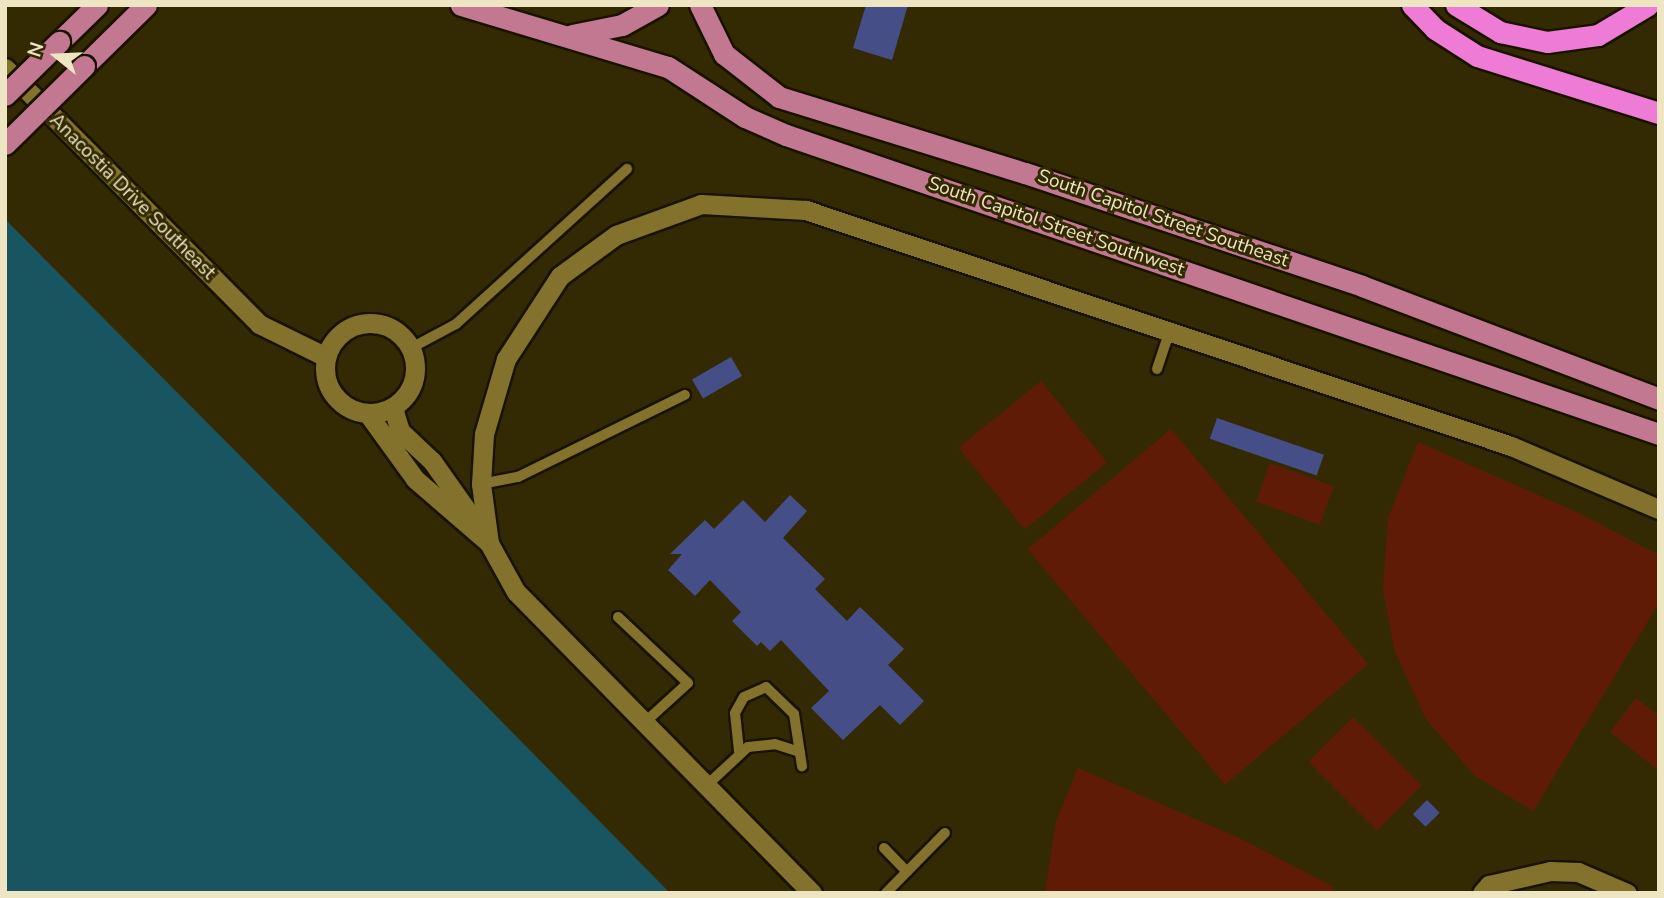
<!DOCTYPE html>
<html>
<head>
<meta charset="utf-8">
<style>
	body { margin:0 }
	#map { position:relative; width:1664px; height:898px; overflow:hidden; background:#332a03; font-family:"Nunito Sans",sans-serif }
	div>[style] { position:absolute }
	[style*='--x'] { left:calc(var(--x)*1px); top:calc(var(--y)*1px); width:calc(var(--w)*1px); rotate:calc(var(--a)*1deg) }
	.green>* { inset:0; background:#601b07; transform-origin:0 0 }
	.water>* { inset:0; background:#195461 }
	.building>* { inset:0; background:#464e87; transform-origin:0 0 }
	.roads { filter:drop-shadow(2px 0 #181301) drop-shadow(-2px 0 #181301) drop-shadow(0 2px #181301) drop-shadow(0 -2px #181301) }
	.lane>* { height:10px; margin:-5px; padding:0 5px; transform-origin:5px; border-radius:5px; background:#83722b }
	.street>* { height:19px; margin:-9.5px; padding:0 9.5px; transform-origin:9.5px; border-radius:9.5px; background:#83722b }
	.street>.ring { margin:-9.5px; padding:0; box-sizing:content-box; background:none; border:19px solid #83722b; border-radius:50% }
	.primary>* { height:21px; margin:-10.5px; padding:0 10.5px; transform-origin:10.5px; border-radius:10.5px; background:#c37892 }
	.highway>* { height:21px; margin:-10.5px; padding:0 10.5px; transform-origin:10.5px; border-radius:10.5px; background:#ee7cd6 }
	.bridges { filter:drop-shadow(2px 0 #181301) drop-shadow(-2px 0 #181301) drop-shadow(0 2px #181301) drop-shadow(0 -2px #181301) }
	.primary-bridge>* { height:21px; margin:-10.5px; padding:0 10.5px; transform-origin:10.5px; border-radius:10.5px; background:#c37892 }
	span { translate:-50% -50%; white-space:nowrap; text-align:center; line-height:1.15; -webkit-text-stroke:6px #332a03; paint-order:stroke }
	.street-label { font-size:19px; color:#eee6c3 }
	.frame { position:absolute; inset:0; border:7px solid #eee6c3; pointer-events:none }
	.north { position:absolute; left:21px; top:21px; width:70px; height:70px; -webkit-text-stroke:5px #332a03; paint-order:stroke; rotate:288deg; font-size:19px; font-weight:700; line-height:28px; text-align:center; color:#eee6c3 }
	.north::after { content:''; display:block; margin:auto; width:24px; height:32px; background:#eee6c3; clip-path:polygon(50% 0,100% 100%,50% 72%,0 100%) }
</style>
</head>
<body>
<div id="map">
	<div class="green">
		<i style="left:1041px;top:381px;width:105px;height:106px;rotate:51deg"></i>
		<i style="left:1171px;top:429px;width:307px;height:187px;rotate:50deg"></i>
		<i style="clip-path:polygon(1418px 442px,1581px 514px,1659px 555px,1659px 603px,1533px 811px,1474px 775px,1426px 719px,1395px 652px,1383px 590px,1388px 518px)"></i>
		<i style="left:1270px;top:463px;width:68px;height:41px;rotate:20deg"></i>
		<i style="clip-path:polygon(1636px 698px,1659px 716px,1659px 771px,1610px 732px)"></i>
		<i style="left:1353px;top:717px;width:97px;height:63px;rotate:45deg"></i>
		<i style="clip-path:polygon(1078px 768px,1239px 838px,1332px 886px,1334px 893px,1045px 893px,1056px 821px)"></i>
	</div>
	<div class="water">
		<i style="clip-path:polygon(5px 219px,307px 523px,670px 893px,5px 893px)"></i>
	</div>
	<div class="building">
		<i style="clip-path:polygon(866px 5px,908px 5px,892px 60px,853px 48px)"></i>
		<i style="left:731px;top:357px;width:22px;height:45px;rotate:60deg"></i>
		<i style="left:1217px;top:418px;width:113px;height:22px;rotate:19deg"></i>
		<i style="clip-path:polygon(790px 495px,807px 511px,783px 538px,825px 579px,815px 589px,847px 621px,860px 607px,904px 649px,888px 665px,924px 701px,900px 725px,880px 705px,843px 740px,811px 708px,829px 691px,781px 640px,770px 651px,761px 642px,757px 646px,732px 621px,741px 612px,710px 580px,695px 596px,668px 570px,682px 554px,670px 554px,705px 520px,714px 529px,743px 500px,765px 522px)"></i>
		<i style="left:1427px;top:800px;width:18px;height:20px;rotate:45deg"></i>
	</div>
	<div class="roads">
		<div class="lane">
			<i style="--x:411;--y:348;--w:51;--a:-28.1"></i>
			<i style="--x:456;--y:324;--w:231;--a:-42.2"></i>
			<i style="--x:1157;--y:369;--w:41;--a:-71.6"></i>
			<i style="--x:481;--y:484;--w:38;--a:-11"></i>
			<i style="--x:518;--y:477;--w:186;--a:-26.2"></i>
			<i style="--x:618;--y:617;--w:96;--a:43.3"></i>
			<i style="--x:688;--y:683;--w:59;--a:137.7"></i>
			<i style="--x:739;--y:751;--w:38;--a:-96"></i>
			<i style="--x:735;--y:713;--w:18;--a:-61"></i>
			<i style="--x:744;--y:697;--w:24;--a:-24"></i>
			<i style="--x:766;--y:687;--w:39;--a:44"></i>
			<i style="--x:794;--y:714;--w:53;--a:81.3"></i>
			<i style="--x:706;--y:786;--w:57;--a:-42.9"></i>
			<i style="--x:748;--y:747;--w:27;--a:-6"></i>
			<i style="--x:775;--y:744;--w:26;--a:18"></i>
			<i style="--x:884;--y:848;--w:33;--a:46"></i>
			<i style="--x:886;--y:893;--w:84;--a:-45.5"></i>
		</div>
		<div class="street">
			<i style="--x:5;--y:68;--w:361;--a:45.2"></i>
			<i style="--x:259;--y:324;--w:75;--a:26.2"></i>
			<i class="ring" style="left:325px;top:323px;width:71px;height:71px"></i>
			<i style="--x:393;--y:408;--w:24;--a:73"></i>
			<i style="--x:400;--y:431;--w:44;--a:43.2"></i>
			<i style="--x:432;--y:461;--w:71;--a:54.7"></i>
			<i style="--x:368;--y:414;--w:80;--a:54.1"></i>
			<i style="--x:415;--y:479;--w:98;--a:40.9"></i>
			<i style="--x:812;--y:893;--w:422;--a:-134.5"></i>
			<i style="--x:516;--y:592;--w:56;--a:-118.9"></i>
			<i style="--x:489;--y:543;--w:60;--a:-97.7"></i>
			<i style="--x:481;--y:484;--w:50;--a:-86.6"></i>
			<i style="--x:484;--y:434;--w:78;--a:-73.7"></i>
			<i style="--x:506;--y:359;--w:99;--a:-57"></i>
			<i style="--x:560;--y:276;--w:69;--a:-36.2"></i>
			<i style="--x:616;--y:235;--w:90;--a:-20"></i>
			<i style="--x:701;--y:204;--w:105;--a:3.3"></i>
			<i style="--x:806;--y:210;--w:743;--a:18.51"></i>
			<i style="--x:1511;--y:446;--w:161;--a:23.1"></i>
			<i style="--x:1482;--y:893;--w:11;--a:-49"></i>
			<i style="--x:1489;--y:885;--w:63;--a:-12.9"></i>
			<i style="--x:1550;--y:871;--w:28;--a:2"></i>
			<i style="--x:1578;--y:872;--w:53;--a:23.2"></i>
		</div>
		<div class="primary">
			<i style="--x:461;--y:5;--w:216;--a:16.7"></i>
			<i style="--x:668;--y:67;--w:92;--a:33"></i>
			<i style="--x:745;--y:117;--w:45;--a:23.7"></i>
			<i style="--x:786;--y:135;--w:923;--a:18.91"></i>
			<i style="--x:700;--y:5;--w:55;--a:63.9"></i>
			<i style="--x:724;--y:54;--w:70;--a:38"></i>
			<i style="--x:779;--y:97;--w:257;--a:17.2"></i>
			<i style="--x:1025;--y:173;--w:355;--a:18.5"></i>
			<i style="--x:1362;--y:286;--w:318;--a:20.8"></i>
			<i style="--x:572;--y:35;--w:51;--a:-11.3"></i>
			<i style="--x:622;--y:25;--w:41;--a:-29.1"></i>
			<i style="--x:59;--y:42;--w:53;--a:-44.2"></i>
			<i style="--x:84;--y:66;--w:87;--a:-44.5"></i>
		</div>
		<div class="highway">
			<i style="--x:1412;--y:5;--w:33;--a:46"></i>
			<i style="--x:1435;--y:29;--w:50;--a:32.7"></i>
			<i style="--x:1477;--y:56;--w:191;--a:17.4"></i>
			<i style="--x:1456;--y:5;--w:52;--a:31.5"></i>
			<i style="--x:1500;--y:32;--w:48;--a:12"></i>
			<i style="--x:1547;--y:42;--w:51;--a:-7.8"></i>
			<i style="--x:1598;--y:35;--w:58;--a:-31"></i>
		</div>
	</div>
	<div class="bridges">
		<div class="primary-bridge">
			<i style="--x:5;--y:95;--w:76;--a:-44.5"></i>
			<i style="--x:5;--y:144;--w:111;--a:-44.6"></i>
		</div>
	</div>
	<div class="street-label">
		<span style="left:132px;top:197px;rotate:45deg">Anacostia Drive Southeast</span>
		<span style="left:1163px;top:219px;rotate:19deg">South Capitol Street Southeast</span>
		<span style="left:1056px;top:227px;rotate:19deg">South Capitol Street Southwest</span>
	</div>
	<div class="frame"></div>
	<div class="north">N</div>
</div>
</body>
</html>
